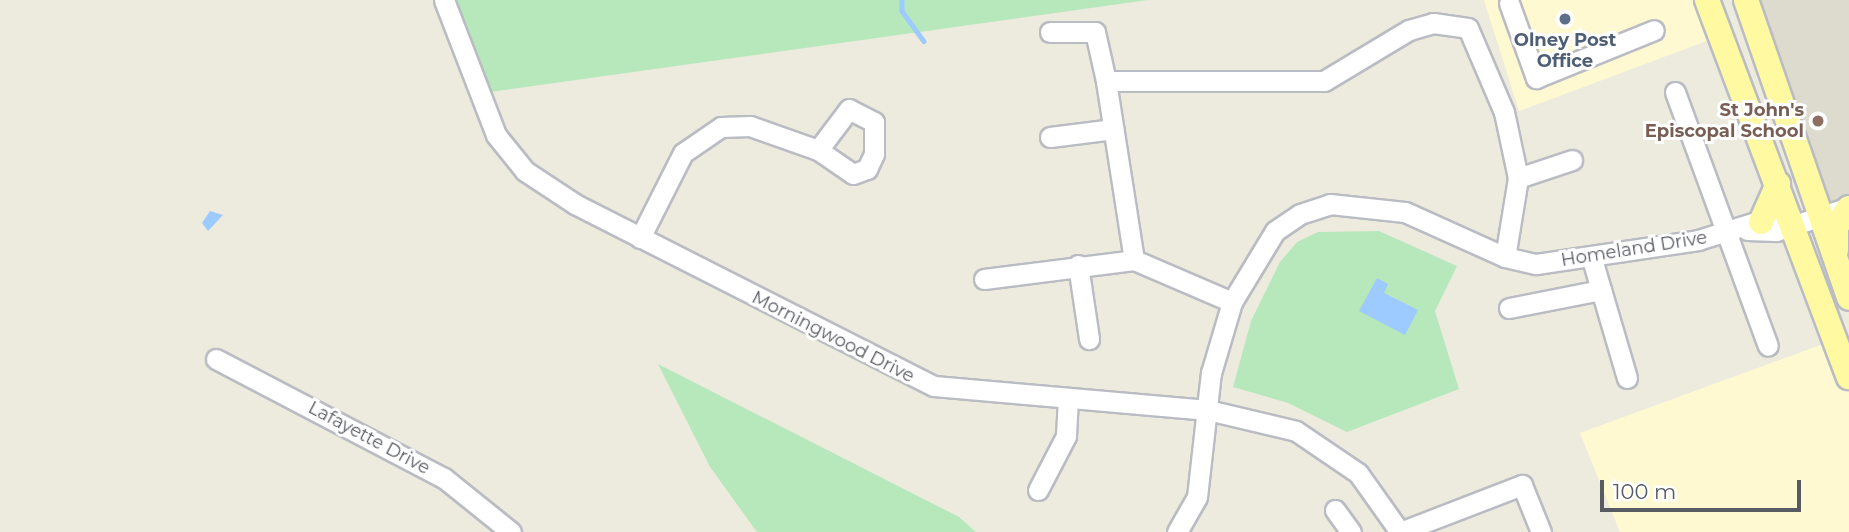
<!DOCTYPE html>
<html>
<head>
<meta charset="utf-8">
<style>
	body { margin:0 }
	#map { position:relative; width:1849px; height:532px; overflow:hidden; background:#edebde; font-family:Montserrat,sans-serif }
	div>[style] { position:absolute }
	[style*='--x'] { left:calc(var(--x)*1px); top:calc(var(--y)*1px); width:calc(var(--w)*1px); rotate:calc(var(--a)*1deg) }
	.commercial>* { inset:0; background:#fff9d2 }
	.education>* { inset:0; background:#dcdbcd }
	.green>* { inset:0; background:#b7e8bc }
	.water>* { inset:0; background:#9dcaff }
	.stream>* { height:4.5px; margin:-2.25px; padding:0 2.25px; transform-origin:2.25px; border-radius:2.25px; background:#9dcaff }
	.roads { filter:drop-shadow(2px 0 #babcc3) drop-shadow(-2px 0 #babcc3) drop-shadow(0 2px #babcc3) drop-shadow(0 -2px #babcc3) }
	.minor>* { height:19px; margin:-9.5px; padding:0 9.5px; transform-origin:9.5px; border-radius:9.5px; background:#fff }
	.major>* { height:24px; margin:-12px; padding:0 12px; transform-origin:12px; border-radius:12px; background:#fff9a2 }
	.dots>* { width:19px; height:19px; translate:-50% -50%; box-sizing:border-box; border:4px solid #fff; border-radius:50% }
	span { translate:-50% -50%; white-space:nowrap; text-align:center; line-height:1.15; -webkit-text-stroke:6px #fff; paint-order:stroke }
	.service-label { font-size:18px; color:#4e5e75; font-weight:700 }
	.education-label { font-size:18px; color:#785e54; font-weight:700 }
	.right { translate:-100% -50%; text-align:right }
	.street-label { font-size:18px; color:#585b62 }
	.scale { position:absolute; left:1600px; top:480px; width:201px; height:32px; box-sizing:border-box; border:4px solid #585b62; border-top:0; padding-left:9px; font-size:21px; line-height:24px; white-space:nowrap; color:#585b62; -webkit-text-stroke:5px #fff; paint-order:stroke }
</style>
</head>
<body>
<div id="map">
	<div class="commercial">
		<i style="clip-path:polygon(1484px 0,1707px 0,1720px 36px,1519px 111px)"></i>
		<i style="clip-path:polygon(1834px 340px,1849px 376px,1849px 532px,1620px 532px,1580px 433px)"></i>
	</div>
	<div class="education">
		<i style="clip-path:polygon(1746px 0,1849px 0,1849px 292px)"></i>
	</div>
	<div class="green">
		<i style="clip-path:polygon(444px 0,1148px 0,476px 94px)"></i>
		<i style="clip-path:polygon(1379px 231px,1457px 266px,1435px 311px,1459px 389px,1347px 432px,1288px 403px,1233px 387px,1251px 321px,1280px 262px,1297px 242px,1318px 232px)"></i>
		<i style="clip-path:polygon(658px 364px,959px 517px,976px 532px,757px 532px,710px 467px)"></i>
	</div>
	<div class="water">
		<i style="clip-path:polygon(210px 211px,223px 215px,208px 231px,202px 223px)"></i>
		<i style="clip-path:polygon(1377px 278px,1388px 284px,1384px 293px,1418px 310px,1405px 335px,1359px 311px)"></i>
	</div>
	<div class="stream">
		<i style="--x:902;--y:0;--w:11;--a:90"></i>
		<i style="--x:902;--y:11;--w:37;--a:54"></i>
	</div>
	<div class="roads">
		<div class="minor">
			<i style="--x:444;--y:0;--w:145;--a:68.9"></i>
			<i style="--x:496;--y:135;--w:46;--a:51.1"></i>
			<i style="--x:525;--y:171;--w:60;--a:33.4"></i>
			<i style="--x:575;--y:204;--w:402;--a:26.9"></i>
			<i style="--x:934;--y:386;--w:275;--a:5"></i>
			<i style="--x:1208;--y:410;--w:90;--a:13.4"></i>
			<i style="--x:1296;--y:431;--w:75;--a:34.1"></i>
			<i style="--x:1358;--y:473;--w:72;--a:54.6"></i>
			<i style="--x:1509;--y:3;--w:80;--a:70.2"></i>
			<i style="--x:1536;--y:78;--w:127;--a:-22.1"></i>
			<i style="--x:1050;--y:32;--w:45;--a:0"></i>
			<i style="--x:1095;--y:32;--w:50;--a:77.3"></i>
			<i style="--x:1675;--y:92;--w:270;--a:69.9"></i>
			<i style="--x:1050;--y:137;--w:64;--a:-7.2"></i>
			<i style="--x:1518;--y:178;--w:57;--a:-18.4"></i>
			<i style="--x:1747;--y:230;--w:29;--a:2"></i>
			<i style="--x:1776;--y:231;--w:77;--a:-18.2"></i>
			<i style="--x:640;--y:238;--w:95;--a:-63.2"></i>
			<i style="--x:683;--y:153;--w:46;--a:-34.4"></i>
			<i style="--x:721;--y:127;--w:29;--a:-2"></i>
			<i style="--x:750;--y:126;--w:72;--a:19.4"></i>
			<i style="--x:818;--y:150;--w:42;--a:34.4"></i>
			<i style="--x:853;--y:174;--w:15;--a:-20"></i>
			<i style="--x:867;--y:169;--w:17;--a:-65"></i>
			<i style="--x:874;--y:154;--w:32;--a:-90"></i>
			<i style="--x:874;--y:122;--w:28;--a:-153"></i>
			<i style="--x:849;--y:109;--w:51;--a:127.1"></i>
			<i style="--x:1592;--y:259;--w:124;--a:73.6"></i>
			<i style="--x:1078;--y:265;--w:75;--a:81.5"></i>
			<i style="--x:984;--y:279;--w:151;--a:-7.2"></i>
			<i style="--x:1232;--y:302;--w:107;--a:-156.8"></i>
			<i style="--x:1134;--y:260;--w:181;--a:-98.9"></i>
			<i style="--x:1106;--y:81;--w:218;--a:0"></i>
			<i style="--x:1324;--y:81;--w:99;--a:-31"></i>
			<i style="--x:1409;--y:30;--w:25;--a:-16"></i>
			<i style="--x:1433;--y:23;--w:35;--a:8"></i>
			<i style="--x:1468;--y:28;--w:91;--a:66.8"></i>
			<i style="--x:1504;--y:112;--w:67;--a:78"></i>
			<i style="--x:1518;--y:178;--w:80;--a:99.3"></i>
			<i style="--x:1509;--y:308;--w:94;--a:-11.1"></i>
			<i style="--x:216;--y:359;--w:257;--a:27.6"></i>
			<i style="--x:444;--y:478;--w:86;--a:38.9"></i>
			<i style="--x:1038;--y:490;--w:61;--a:-62.6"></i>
			<i style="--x:1066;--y:436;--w:35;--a:-87"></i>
			<i style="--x:1335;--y:510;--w:27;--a:54"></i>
			<i style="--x:1177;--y:532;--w:40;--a:-60.3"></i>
			<i style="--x:1197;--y:497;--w:125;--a:-83.6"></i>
			<i style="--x:1211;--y:373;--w:74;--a:-73.5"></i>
			<i style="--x:1232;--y:302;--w:83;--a:-58.8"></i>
			<i style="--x:1275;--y:231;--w:30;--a:-34"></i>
			<i style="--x:1300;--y:214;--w:32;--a:-18"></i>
			<i style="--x:1330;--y:204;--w:75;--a:6.1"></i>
			<i style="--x:1405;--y:212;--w:110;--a:24.2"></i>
			<i style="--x:1505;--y:257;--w:32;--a:13"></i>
			<i style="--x:1536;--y:264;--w:164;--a:-8.4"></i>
			<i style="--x:1698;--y:240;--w:81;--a:-17.3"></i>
			<i style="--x:1400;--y:532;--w:131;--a:-21.1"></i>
			<i style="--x:1522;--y:485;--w:51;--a:68"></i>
		</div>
		<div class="major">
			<i style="--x:1707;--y:0;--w:403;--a:69.4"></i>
			<i style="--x:1746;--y:0;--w:315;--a:70.9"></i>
			<i style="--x:1761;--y:222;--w:42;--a:-65.9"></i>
			<i style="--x:1836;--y:250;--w:23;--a:-90"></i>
			<i style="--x:1836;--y:227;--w:23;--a:-56"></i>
		</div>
	</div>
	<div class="dots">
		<i style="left:1565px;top:19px;background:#5c6f8a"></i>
		<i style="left:1818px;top:121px;background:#8d6e63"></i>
	</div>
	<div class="service-label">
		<span style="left:1565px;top:51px">Olney Post<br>Office</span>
	</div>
	<div class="education-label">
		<span class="right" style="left:1804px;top:121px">St John's<br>Episcopal School</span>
	</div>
	<div class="street-label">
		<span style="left:1634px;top:249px;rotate:-9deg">Homeland Drive</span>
		<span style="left:833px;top:337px;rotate:27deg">Morningwood Drive</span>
		<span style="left:369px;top:438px;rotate:28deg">Lafayette Drive</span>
	</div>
	<div class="scale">100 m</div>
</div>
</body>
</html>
